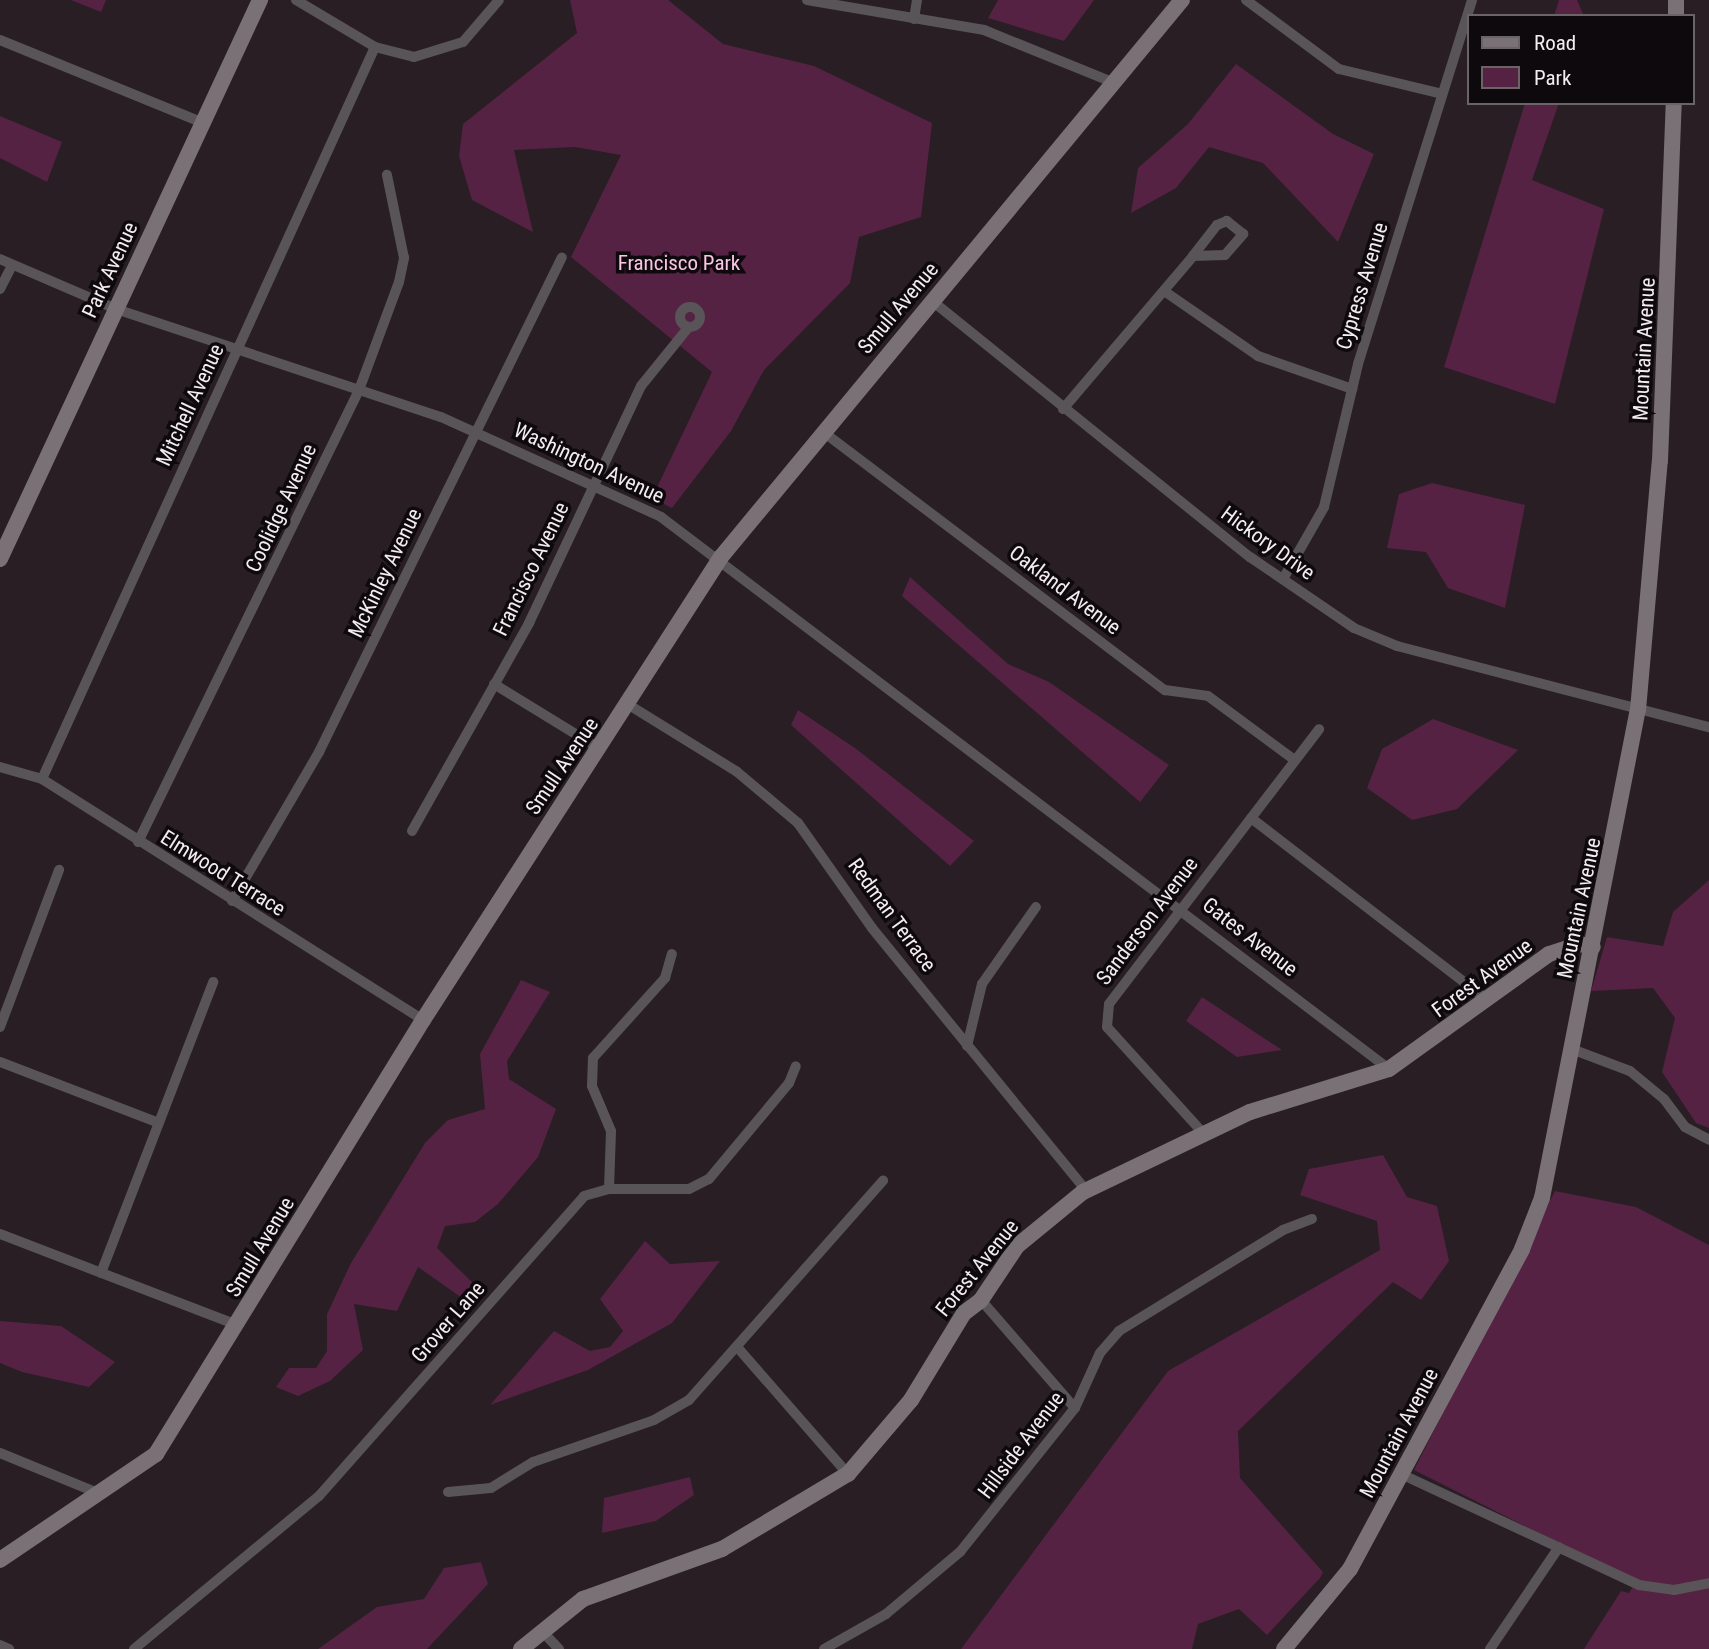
<!DOCTYPE html>
<html>
<head>
<meta charset="utf-8">
<style>
	body { margin:0 }
	#map { position:relative; width:1709px; height:1649px; overflow:hidden; background:#281e23; font-family:"Roboto Condensed",sans-serif }
	div>[style] { position:absolute }
	[style*='--x'] { left:calc(var(--x)*1px); top:calc(var(--y)*1px); width:calc(var(--w)*1px); rotate:calc(var(--a)*1deg) }
	.green>* { inset:0; background:#552243 }
	.street>* { height:10px; margin:-5px; padding:0 5px; transform-origin:5px; border-radius:5px; background:#595457 }
	.street>.ring { margin:-5px; padding:0; box-sizing:content-box; background:none; border:10px solid #595457; border-radius:50% }
	.secondary>* { height:16px; margin:-8px; padding:0 8px; transform-origin:8px; border-radius:8px; background:#797175 }
	span { translate:-50% -50%; white-space:nowrap; text-align:center; line-height:1.15; -webkit-text-stroke:7px #0e090c; paint-order:stroke }
	.park-label { font-size:21px; color:#fbc6e4 }
	.street-label { font-size:21px; color:#f3ecf0 }
	.legend { position:absolute; left:1467px; top:14px; width:228px; height:91px; box-sizing:border-box; background:#0e090c; border:2px solid #6a6467; margin:0; padding:9px 12px; list-style:none; font-size:21px; color:#f3ecf0 }
	.legend li { display:flex; align-items:center; gap:14px; height:35px }
	.legend b { width:35px; border:2px solid #6a6467 }
</style>
</head>
<body>
<div id="map">
	<div class="green">
		<i style="clip-path:polygon(71px 0,106px 0,101px 12px)"></i>
		<i style="clip-path:polygon(570px 0,668px 0,723px 44px,814px 66px,932px 123px,921px 217px,859px 237px,850px 283px,764px 370px,731px 431px,672px 508px,652px 498px,712px 372px,571px 257px,621px 155px,575px 147px,514px 150px,533px 232px,472px 200px,459px 156px,463px 124px,577px 33px)"></i>
		<i style="clip-path:polygon(998px 0,1094px 0,1064px 41px,988px 18px)"></i>
		<i style="clip-path:polygon(1559px 0,1577px 0,1584px 16px,1554px 16px)"></i>
		<i style="clip-path:polygon(1236px 64px,1333px 134px,1374px 154px,1338px 242px,1263px 163px,1209px 147px,1176px 188px,1131px 213px,1138px 168px,1188px 124px)"></i>
		<i style="clip-path:polygon(1525px 103px,1559px 103px,1532px 180px,1604px 209px,1555px 404px,1444px 367px)"></i>
		<i style="clip-path:polygon(0 116px,62px 142px,47px 182px,0 158px)"></i>
		<i style="clip-path:polygon(1432px 483px,1525px 505px,1505px 608px,1448px 588px,1426px 552px,1387px 548px,1399px 494px)"></i>
		<i style="clip-path:polygon(910px 577px,1008px 664px,1049px 682px,1169px 765px,1140px 802px,902px 596px)"></i>
		<i style="clip-path:polygon(798px 710px,855px 748px,974px 841px,950px 866px,791px 725px)"></i>
		<i style="clip-path:polygon(1433px 719px,1518px 750px,1457px 809px,1412px 820px,1367px 788px,1382px 749px)"></i>
		<i style="clip-path:polygon(1709px 880px,1709px 1128px,1696px 1123px,1662px 1072px,1675px 1018px,1653px 988px,1591px 991px,1607px 937px,1663px 946px,1673px 912px)"></i>
		<i style="clip-path:polygon(521px 980px,550px 992px,507px 1061px,509px 1079px,556px 1109px,538px 1157px,498px 1204px,475px 1222px,445px 1226px,437px 1248px,474px 1284px,462px 1298px,418px 1267px,397px 1311px,354px 1304px,363px 1350px,330px 1381px,298px 1396px,276px 1387px,289px 1368px,316px 1368px,327px 1351px,327px 1314px,351px 1263px,425px 1143px,448px 1120px,485px 1109px,480px 1054px)"></i>
		<i style="clip-path:polygon(1202px 997px,1282px 1050px,1237px 1057px,1186px 1021px)"></i>
		<i style="clip-path:polygon(1383px 1155px,1407px 1197px,1437px 1206px,1449px 1261px,1421px 1300px,1393px 1282px,1238px 1431px,1240px 1478px,1323px 1572px,1320px 1578px,1267px 1635px,1239px 1609px,1198px 1624px,1192px 1649px,961px 1649px,1168px 1371px,1380px 1250px,1377px 1221px,1300px 1195px,1309px 1169px)"></i>
		<i style="clip-path:polygon(1555px 1191px,1636px 1207px,1709px 1245px,1709px 1649px,1584px 1649px,1621px 1591px,1629px 1593px,1636px 1582px,1414px 1470px)"></i>
		<i style="clip-path:polygon(645px 1241px,670px 1264px,720px 1261px,672px 1323px,588px 1370px,490px 1405px,554px 1331px,590px 1351px,610px 1347px,623px 1331px,600px 1299px)"></i>
		<i style="clip-path:polygon(0 1321px,61px 1326px,115px 1362px,89px 1387px,22px 1372px,0 1363px)"></i>
		<i style="clip-path:polygon(690px 1477px,694px 1495px,656px 1521px,602px 1533px,604px 1498px)"></i>
		<i style="clip-path:polygon(481px 1562px,488px 1584px,427px 1649px,318px 1649px,377px 1607px,424px 1599px,444px 1568px)"></i>
	</div>
	<div class="street">
		<i style="--x:296;--y:0;--w:92;--a:30.7"></i>
		<i style="--x:375;--y:47;--w:40;--a:14.4"></i>
		<i style="--x:414;--y:57;--w:51;--a:-17"></i>
		<i style="--x:463;--y:42;--w:55;--a:-49.4"></i>
		<i style="--x:807;--y:0;--w:180;--a:9.6"></i>
		<i style="--x:984;--y:30;--w:138;--a:22.1"></i>
		<i style="--x:1246;--y:0;--w:116;--a:36.6"></i>
		<i style="--x:1339;--y:69;--w:106;--a:13.6"></i>
		<i style="--x:914;--y:19;--w:19;--a:-81"></i>
		<i style="--x:0;--y:40;--w:219;--a:22.2"></i>
		<i style="--x:0;--y:259;--w:126;--a:23.3"></i>
		<i style="--x:116;--y:309;--w:342;--a:18.4"></i>
		<i style="--x:441;--y:417;--w:242;--a:24.4"></i>
		<i style="--x:661;--y:517;--w:914;--a:37.17"></i>
		<i style="--x:0;--y:289;--w:27;--a:-63"></i>
		<i style="--x:1167;--y:293;--w:111;--a:34.7"></i>
		<i style="--x:1258;--y:356;--w:100;--a:19.3"></i>
		<i style="--x:931;--y:300;--w:410;--a:38.9"></i>
		<i style="--x:1250;--y:557;--w:126;--a:34.3"></i>
		<i style="--x:1354;--y:628;--w:47;--a:22.7"></i>
		<i style="--x:1397;--y:646;--w:322;--a:14.6"></i>
		<i class="ring" style="left:680px;top:307px;width:10px;height:10px"></i>
		<i style="--x:1063;--y:409;--w:201;--a:-49.6"></i>
		<i style="--x:1193;--y:256;--w:32;--a:-2"></i>
		<i style="--x:1225;--y:255;--w:28;--a:-49"></i>
		<i style="--x:1243;--y:234;--w:21;--a:-141"></i>
		<i style="--x:1227;--y:221;--w:11;--a:158"></i>
		<i style="--x:1217;--y:225;--w:39;--a:128"></i>
		<i style="--x:822;--y:431;--w:430;--a:37.1"></i>
		<i style="--x:1165;--y:690;--w:43;--a:7.9"></i>
		<i style="--x:1208;--y:696;--w:106;--a:36.5"></i>
		<i style="--x:1283;--y:579;--w:83;--a:-60.3"></i>
		<i style="--x:1324;--y:507;--w:147;--a:-76.6"></i>
		<i style="--x:1358;--y:364;--w:381;--a:-72.6"></i>
		<i style="--x:494;--y:684;--w:121;--a:31.5"></i>
		<i style="--x:629;--y:705;--w:126;--a:31.7"></i>
		<i style="--x:736;--y:771;--w:81;--a:40"></i>
		<i style="--x:798;--y:823;--w:128;--a:54.8"></i>
		<i style="--x:872;--y:928;--w:338;--a:50.8"></i>
		<i style="--x:0;--y:767;--w:44;--a:15.9"></i>
		<i style="--x:42;--y:779;--w:451;--a:32.3"></i>
		<i style="--x:42;--y:779;--w:804;--a:-65.54"></i>
		<i style="--x:1251;--y:818;--w:300;--a:37.6"></i>
		<i style="--x:412;--y:831;--w:239;--a:-60.6"></i>
		<i style="--x:529;--y:623;--w:262;--a:-64.7"></i>
		<i style="--x:641;--y:386;--w:75;--a:-51"></i>
		<i style="--x:138;--y:842;--w:503;--a:-63.94"></i>
		<i style="--x:359;--y:390;--w:115;--a:-69.7"></i>
		<i style="--x:399;--y:282;--w:25;--a:-78"></i>
		<i style="--x:404;--y:258;--w:85;--a:-101.6"></i>
		<i style="--x:232;--y:901;--w:173;--a:-59.7"></i>
		<i style="--x:319;--y:752;--w:551;--a:-63.85"></i>
		<i style="--x:0;--y:1027;--w:168;--a:-69.4"></i>
		<i style="--x:967;--y:1046;--w:64;--a:-76.4"></i>
		<i style="--x:982;--y:984;--w:94;--a:-55"></i>
		<i style="--x:1569;--y:1048;--w:65;--a:20.7"></i>
		<i style="--x:1630;--y:1071;--w:44;--a:39.5"></i>
		<i style="--x:1664;--y:1099;--w:35;--a:53"></i>
		<i style="--x:1685;--y:1127;--w:27;--a:28"></i>
		<i style="--x:0;--y:1062;--w:170;--a:21"></i>
		<i style="--x:1204;--y:1134;--w:144;--a:-132.2"></i>
		<i style="--x:1107;--y:1027;--w:23;--a:-85"></i>
		<i style="--x:1109;--y:1004;--w:346;--a:-52.6"></i>
		<i style="--x:609;--y:1189;--w:58;--a:-88"></i>
		<i style="--x:611;--y:1131;--w:49;--a:-112.9"></i>
		<i style="--x:592;--y:1086;--w:28;--a:-88"></i>
		<i style="--x:593;--y:1058;--w:108;--a:-48"></i>
		<i style="--x:665;--y:978;--w:25;--a:-74"></i>
		<i style="--x:0;--y:1234;--w:254;--a:21"></i>
		<i style="--x:101;--y:1273;--w:312;--a:-68.9"></i>
		<i style="--x:981;--y:1300;--w:143;--a:49"></i>
		<i style="--x:738;--y:1348;--w:167;--a:48.9"></i>
		<i style="--x:0;--y:1453;--w:106;--a:22.2"></i>
		<i style="--x:1401;--y:1474;--w:263;--a:25"></i>
		<i style="--x:1639;--y:1585;--w:35;--a:8"></i>
		<i style="--x:1674;--y:1590;--w:36;--a:-11"></i>
		<i style="--x:448;--y:1492;--w:43;--a:-5.3"></i>
		<i style="--x:491;--y:1488;--w:49;--a:-31.8"></i>
		<i style="--x:533;--y:1462;--w:128;--a:-19.1"></i>
		<i style="--x:654;--y:1420;--w:40;--a:-29.7"></i>
		<i style="--x:689;--y:1400;--w:293;--a:-48.5"></i>
		<i style="--x:542;--y:1631;--w:25;--a:47"></i>
		<i style="--x:0;--y:1645;--w:10;--a:24"></i>
		<i style="--x:134;--y:1649;--w:240;--a:-39.6"></i>
		<i style="--x:319;--y:1496;--w:400;--a:-48.5"></i>
		<i style="--x:584;--y:1196;--w:26;--a:-16"></i>
		<i style="--x:609;--y:1189;--w:80;--a:0"></i>
		<i style="--x:689;--y:1189;--w:22;--a:-27"></i>
		<i style="--x:709;--y:1179;--w:125;--a:-50.2"></i>
		<i style="--x:789;--y:1083;--w:18;--a:-68"></i>
		<i style="--x:824;--y:1649;--w:71;--a:-29.4"></i>
		<i style="--x:886;--y:1614;--w:97;--a:-40"></i>
		<i style="--x:960;--y:1552;--w:184;--a:-51.4"></i>
		<i style="--x:1075;--y:1408;--w:60;--a:-65.6"></i>
		<i style="--x:1100;--y:1353;--w:29;--a:-49"></i>
		<i style="--x:1119;--y:1331;--w:193;--a:-31.6"></i>
		<i style="--x:1283;--y:1230;--w:31;--a:-21"></i>
		<i style="--x:1490;--y:1649;--w:123;--a:-55.9"></i>
	</div>
	<div class="secondary">
		<i style="--x:1676;--y:0;--w:16;--a:90"></i>
		<i style="--x:0;--y:559;--w:617;--a:-65.06"></i>
		<i style="--x:0;--y:1560;--w:189;--a:-34.2"></i>
		<i style="--x:156;--y:1454;--w:510;--a:-58.4"></i>
		<i style="--x:423;--y:1020;--w:551;--a:-57.23"></i>
		<i style="--x:721;--y:557;--w:723;--a:-50.39"></i>
		<i style="--x:521;--y:1649;--w:80;--a:-38.9"></i>
		<i style="--x:583;--y:1599;--w:148;--a:-19.8"></i>
		<i style="--x:722;--y:1549;--w:147;--a:-30.8"></i>
		<i style="--x:848;--y:1474;--w:97;--a:-49.6"></i>
		<i style="--x:911;--y:1400;--w:102;--a:-58.7"></i>
		<i style="--x:964;--y:1313;--w:21;--a:-37"></i>
		<i style="--x:981;--y:1300;--w:65;--a:-56.3"></i>
		<i style="--x:1017;--y:1246;--w:85;--a:-39.3"></i>
		<i style="--x:1083;--y:1192;--w:185;--a:-25.6"></i>
		<i style="--x:1250;--y:1112;--w:145;--a:-17.2"></i>
		<i style="--x:1389;--y:1069;--w:197;--a:-35.7"></i>
		<i style="--x:1549;--y:954;--w:33;--a:-18"></i>
		<i style="--x:1580;--y:944;--w:13;--a:13"></i>
		<i style="--x:1284;--y:1649;--w:104;--a:-50.5"></i>
		<i style="--x:1350;--y:1569;--w:363;--a:-61.7"></i>
		<i style="--x:1522;--y:1249;--w:55;--a:-68.6"></i>
		<i style="--x:1542;--y:1198;--w:497;--a:-78.9"></i>
		<i style="--x:1638;--y:710;--w:250;--a:-85"></i>
		<i style="--x:1660;--y:461;--w:358;--a:-87.8"></i>
	</div>
	<div class="park-label">
		<span style="left:679px;top:263px">Francisco Park</span>
	</div>
	<div class="street-label">
		<span style="left:110px;top:270px;rotate:-65deg">Park Avenue</span>
		<span style="left:1362px;top:286px;rotate:-73deg">Cypress Avenue</span>
		<span style="left:898px;top:308px;rotate:-50deg">Smull Avenue</span>
		<span style="left:1644px;top:349px;rotate:-87deg">Mountain Avenue</span>
		<span style="left:190px;top:405px;rotate:-65deg">Mitchell Avenue</span>
		<span style="left:589px;top:463px;rotate:25deg">Washington Avenue</span>
		<span style="left:281px;top:508px;rotate:-65deg">Coolidge Avenue</span>
		<span style="left:1268px;top:543px;rotate:36deg">Hickory Drive</span>
		<span style="left:531px;top:569px;rotate:-64deg">Francisco Avenue</span>
		<span style="left:385px;top:573px;rotate:-64deg">McKinley Avenue</span>
		<span style="left:1065px;top:590px;rotate:37deg">Oakland Avenue</span>
		<span style="left:562px;top:766px;rotate:-56deg">Smull Avenue</span>
		<span style="left:223px;top:873px;rotate:32deg">Elmwood Terrace</span>
		<span style="left:1579px;top:908px;rotate:-78deg">Mountain Avenue</span>
		<span style="left:892px;top:915px;rotate:54deg">Redman Terrace</span>
		<span style="left:1147px;top:921px;rotate:-53deg">Sanderson Avenue</span>
		<span style="left:1250px;top:937px;rotate:38deg">Gates Avenue</span>
		<span style="left:1482px;top:978px;rotate:-36deg">Forest Avenue</span>
		<span style="left:260px;top:1247px;rotate:-59deg">Smull Avenue</span>
		<span style="left:977px;top:1268px;rotate:-51deg">Forest Avenue</span>
		<span style="left:448px;top:1322px;rotate:-49deg">Grover Lane</span>
		<span style="left:1399px;top:1433px;rotate:-62deg">Mountain Avenue</span>
		<span style="left:1021px;top:1445px;rotate:-53deg">Hillside Avenue</span>
	</div>
	<ul class="legend">
	<li><b style="height:9px;background:#797175"></b>Road</li>
	<li><b style="height:19px;background:#552243"></b>Park</li>
	</ul>
</div>
</body>
</html>
